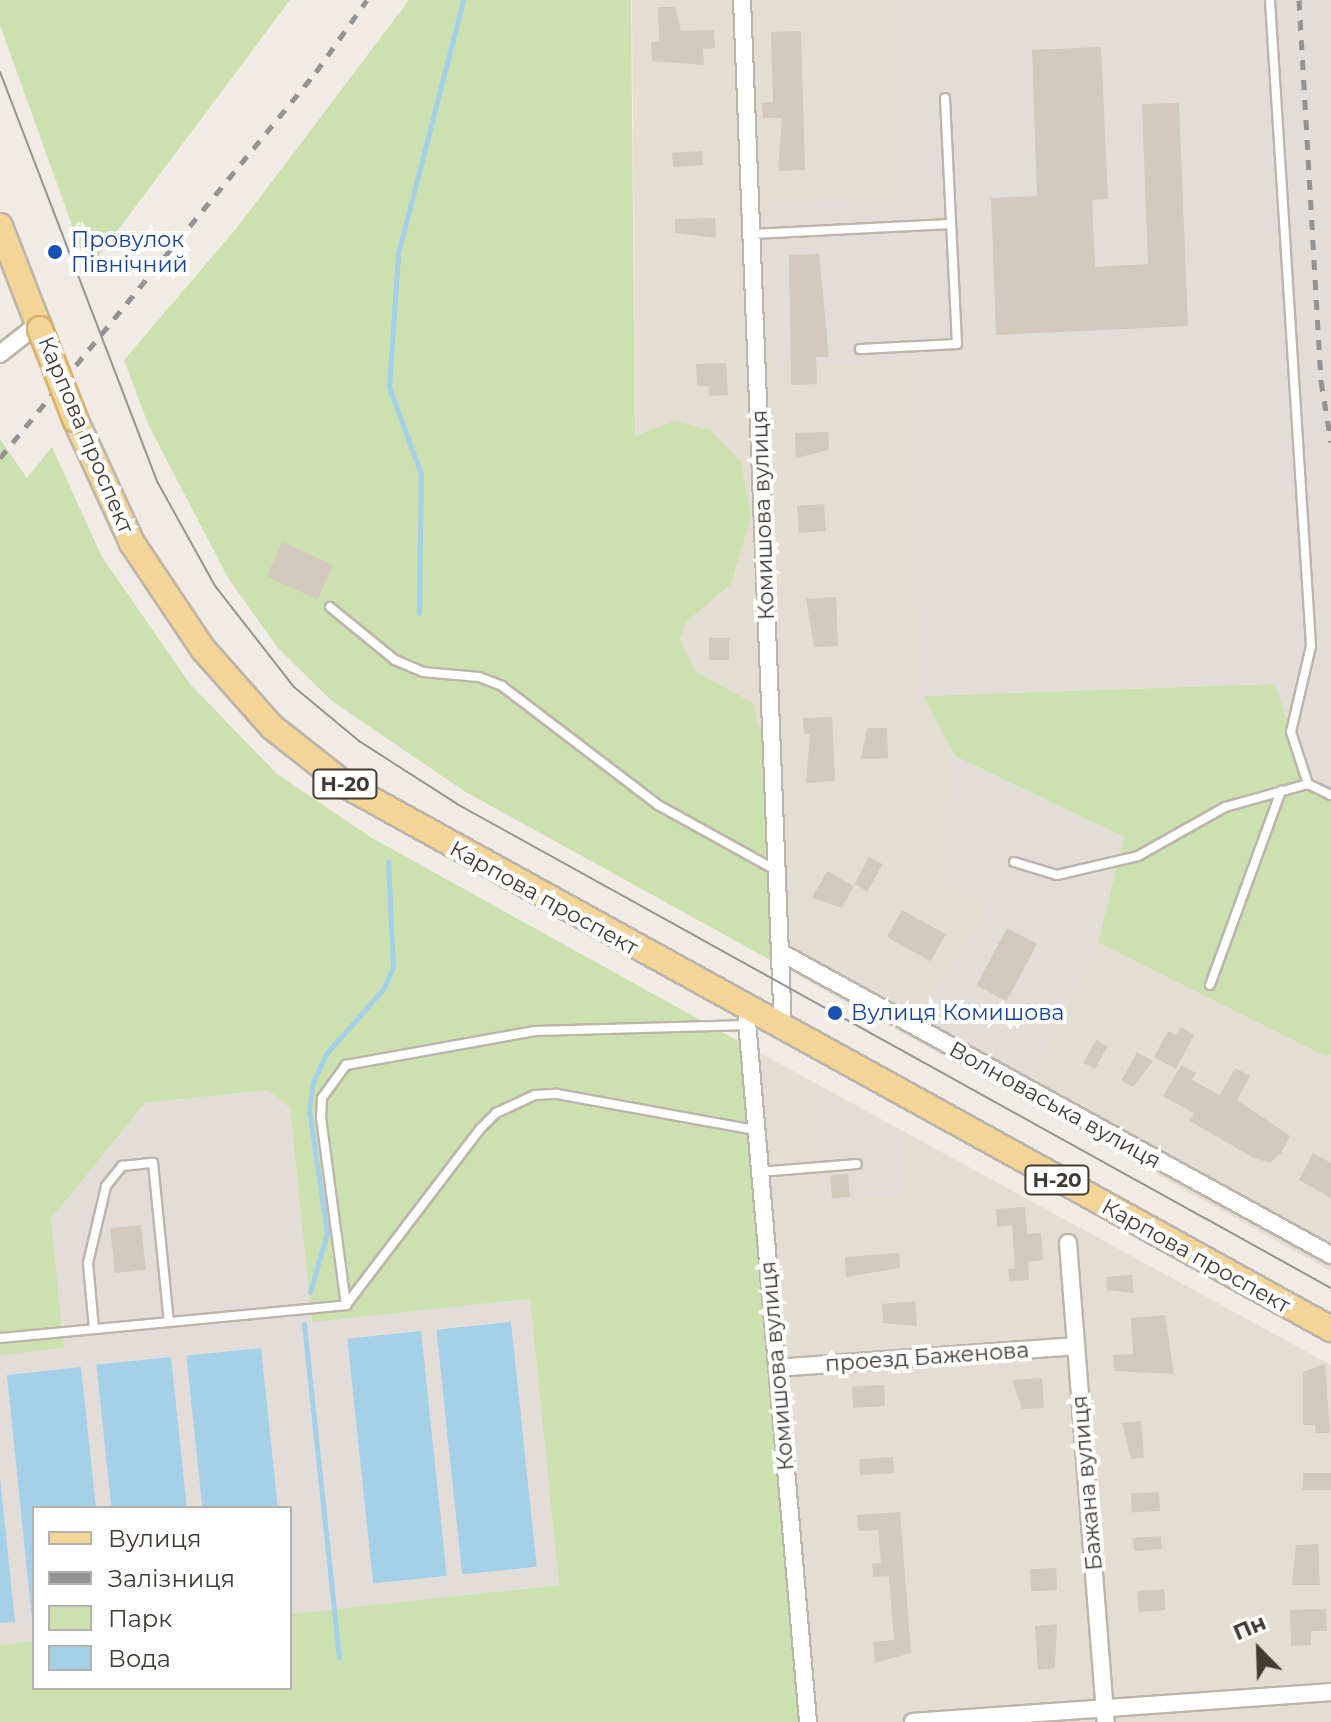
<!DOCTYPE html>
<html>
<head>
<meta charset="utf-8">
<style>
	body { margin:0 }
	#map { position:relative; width:1331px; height:1722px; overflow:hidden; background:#f0ebe4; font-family:Montserrat,sans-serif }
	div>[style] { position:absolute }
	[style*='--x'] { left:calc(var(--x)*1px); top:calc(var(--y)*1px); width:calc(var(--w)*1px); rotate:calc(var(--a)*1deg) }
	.residential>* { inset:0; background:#e3ddd2 }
	.industrial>* { inset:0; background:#e2ddd9 }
	.green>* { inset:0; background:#cde1b0 }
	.water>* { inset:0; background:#a4d0e8; transform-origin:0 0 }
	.stream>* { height:5px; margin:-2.5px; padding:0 2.5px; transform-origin:2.5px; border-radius:2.5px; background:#a4d0e8 }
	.building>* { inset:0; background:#d3c9bd; transform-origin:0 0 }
	.roads { filter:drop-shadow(2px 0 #bdb5aa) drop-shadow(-2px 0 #bdb5aa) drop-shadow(0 2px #bdb5aa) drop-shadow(0 -2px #bdb5aa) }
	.lane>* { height:8px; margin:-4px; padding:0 4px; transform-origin:4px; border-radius:4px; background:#fff }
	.street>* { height:16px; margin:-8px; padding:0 8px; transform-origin:8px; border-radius:8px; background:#fff }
	.primary>* { height:24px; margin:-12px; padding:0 12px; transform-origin:12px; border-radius:12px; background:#f4d598 }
	.tram>* { height:2px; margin:-1px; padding:0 1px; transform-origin:1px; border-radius:1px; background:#939393 }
	.rail>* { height:5px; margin-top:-2.5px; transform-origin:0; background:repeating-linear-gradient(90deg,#939393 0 10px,transparent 0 20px) }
	.bridges { filter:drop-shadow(2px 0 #d7b06a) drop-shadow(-2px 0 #d7b06a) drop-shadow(0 2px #d7b06a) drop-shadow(0 -2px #d7b06a) }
	.primary-bridge>* { height:24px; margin:-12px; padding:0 12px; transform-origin:12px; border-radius:12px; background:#f4d598 }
	.dots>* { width:22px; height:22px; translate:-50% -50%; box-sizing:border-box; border:4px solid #fff; border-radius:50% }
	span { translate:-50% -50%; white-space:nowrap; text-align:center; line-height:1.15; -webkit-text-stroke:8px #fff; paint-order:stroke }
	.shield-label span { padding:2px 6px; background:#fff; border:2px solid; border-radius:6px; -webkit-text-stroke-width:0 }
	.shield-label { font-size:20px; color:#413b34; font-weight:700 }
	.transit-label { font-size:22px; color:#164399 }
	.left { translate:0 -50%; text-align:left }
	.street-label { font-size:22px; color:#413b34 }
	.legend { position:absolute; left:32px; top:1506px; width:260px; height:184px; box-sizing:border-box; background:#fff; border:2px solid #b3b1ae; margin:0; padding:10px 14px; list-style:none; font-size:24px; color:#413b34 }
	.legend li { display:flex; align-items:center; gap:16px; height:40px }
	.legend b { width:40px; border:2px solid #b3b1ae }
	.north { position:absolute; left:1219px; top:1610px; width:80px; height:80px; -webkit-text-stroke:6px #fff; paint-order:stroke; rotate:337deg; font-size:22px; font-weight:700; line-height:32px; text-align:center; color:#413b34 }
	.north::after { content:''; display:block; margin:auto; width:28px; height:36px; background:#413b34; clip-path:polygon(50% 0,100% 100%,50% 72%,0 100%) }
</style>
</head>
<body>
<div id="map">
	<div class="residential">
		<i style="clip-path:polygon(632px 0,895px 0,903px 199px,765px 206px,909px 359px,923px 696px,955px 756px,943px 885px,989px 909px,906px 1035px,781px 966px,638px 719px)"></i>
		<i style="clip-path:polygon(1098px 942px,1331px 1054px,1331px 1271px,1019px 1098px)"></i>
		<i style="clip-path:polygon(749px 1047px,1331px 1365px,1331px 1722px,808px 1722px)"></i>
	</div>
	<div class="industrial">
		<i style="clip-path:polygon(895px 0,1331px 0,1331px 795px,1308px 784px,1274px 684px,923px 696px,909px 359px,772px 366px,764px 206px,903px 199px)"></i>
		<i style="clip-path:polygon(955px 756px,1124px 837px,1098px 942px,1019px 1098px,906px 1035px,989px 909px,943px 886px)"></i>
		<i style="clip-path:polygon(812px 1089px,904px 1139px,903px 1193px,822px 1201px)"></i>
		<i style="clip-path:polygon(268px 1090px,290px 1107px,312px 1321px,530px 1299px,559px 1585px,290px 1614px,290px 1508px,34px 1508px,34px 1641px,0 1645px,0 1355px,64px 1348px,51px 1219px,145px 1103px)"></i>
	</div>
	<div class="green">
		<i style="clip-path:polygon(0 0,290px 0,88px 270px,0 25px)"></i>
		<i style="clip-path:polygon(409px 0,631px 0,635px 436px,675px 421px,710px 430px,741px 462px,751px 516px,731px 584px,687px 621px,679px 639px,696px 672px,753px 703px,758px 727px,771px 728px,781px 966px,464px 791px,332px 701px,278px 648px,228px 578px,148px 424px,124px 360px,236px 229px)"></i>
		<i style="clip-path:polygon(0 439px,27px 478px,52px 447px,102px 557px,190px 684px,277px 774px,372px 838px,749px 1047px,808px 1722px,0 1722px,0 1645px,34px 1641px,34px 1688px,290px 1688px,290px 1614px,559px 1585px,530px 1299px,312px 1322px,290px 1108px,268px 1090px,145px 1103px,51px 1219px,64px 1348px,0 1355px)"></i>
		<i style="clip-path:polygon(1275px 684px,1308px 784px,1331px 795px,1331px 1054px,1325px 1056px,1098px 942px,1124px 837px,955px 756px,923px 696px)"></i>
	</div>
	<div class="water">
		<i style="left:511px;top:1322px;width:246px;height:75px;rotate:84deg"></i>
		<i style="left:421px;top:1331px;width:246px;height:74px;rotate:84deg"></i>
		<i style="left:261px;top:1348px;width:161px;height:75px;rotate:84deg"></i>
		<i style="left:171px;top:1357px;width:152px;height:75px;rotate:84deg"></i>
		<i style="clip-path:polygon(81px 1367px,96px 1508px,34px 1508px,32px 1620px,7px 1375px)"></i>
		<i style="clip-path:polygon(0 1478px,15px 1622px,0 1623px)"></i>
	</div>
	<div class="stream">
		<i style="--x:419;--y:613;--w:139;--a:-89.2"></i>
		<i style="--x:421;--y:474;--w:93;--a:-110.2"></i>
		<i style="--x:389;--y:387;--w:133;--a:-86.1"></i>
		<i style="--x:398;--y:254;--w:262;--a:-75.6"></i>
		<i style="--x:310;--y:1292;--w:61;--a:-73.9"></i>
		<i style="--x:327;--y:1233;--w:124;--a:-98.3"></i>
		<i style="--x:309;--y:1110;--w:28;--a:-82"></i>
		<i style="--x:313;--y:1082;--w:31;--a:-65"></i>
		<i style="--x:326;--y:1054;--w:88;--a:-48.7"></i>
		<i style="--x:384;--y:988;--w:23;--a:-67"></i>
		<i style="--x:393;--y:967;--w:105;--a:-92.7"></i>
		<i style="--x:304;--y:1324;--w:335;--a:84"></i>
	</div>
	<div class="building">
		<i style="clip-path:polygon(658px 7px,675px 7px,681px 31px,714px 30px,715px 48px,703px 49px,704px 65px,652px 61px,651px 42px,659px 41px)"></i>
		<i style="clip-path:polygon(801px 31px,805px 170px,778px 171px,782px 118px,763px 118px,762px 103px,773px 102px,771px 32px)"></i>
		<i style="clip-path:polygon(1101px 47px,1108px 199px,1092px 200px,1095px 267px,1148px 264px,1142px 104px,1179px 103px,1188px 326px,996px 335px,991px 198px,1037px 196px,1032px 50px)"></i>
		<i style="left:702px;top:151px;width:14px;height:30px;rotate:86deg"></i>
		<i style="clip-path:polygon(715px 218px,716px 238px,675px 233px,675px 219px)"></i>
		<i style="clip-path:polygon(819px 254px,829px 357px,816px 357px,817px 384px,791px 385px,789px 255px)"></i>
		<i style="clip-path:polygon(726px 363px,728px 395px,710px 396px,709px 386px,697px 386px,696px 364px)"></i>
		<i style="clip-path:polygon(828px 432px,829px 450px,796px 458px,795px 433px)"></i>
		<i style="left:824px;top:504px;width:27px;height:27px;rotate:86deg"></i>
		<i style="left:282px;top:542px;width:56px;height:38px;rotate:24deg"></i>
		<i style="clip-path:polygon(836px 597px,838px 646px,814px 647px,806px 599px)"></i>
		<i style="left:709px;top:638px;width:20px;height:22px"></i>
		<i style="clip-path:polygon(832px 717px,835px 781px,806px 783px,810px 734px,804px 734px,803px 718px)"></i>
		<i style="clip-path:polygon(867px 728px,887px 728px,888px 758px,861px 759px)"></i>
		<i style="left:869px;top:857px;width:15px;height:31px;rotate:28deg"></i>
		<i style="clip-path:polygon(827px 871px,854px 886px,842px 908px,812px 898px)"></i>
		<i style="left:902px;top:910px;width:50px;height:31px;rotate:29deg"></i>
		<i style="left:1007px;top:928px;width:34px;height:65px;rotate:28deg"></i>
		<i style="clip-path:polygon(1180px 1027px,1194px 1035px,1176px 1069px,1154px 1057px,1168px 1031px,1176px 1035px)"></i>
		<i style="left:1096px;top:1040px;width:13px;height:26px;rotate:29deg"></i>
		<i style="clip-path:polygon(1137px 1052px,1153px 1061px,1133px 1087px,1121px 1081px)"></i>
		<i style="clip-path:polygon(1181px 1065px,1196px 1073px,1192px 1080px,1220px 1095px,1235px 1068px,1250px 1076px,1237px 1100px,1290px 1136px,1281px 1153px,1270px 1163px,1254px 1158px,1190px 1121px,1194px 1113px,1163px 1096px)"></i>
		<i style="clip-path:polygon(1313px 1153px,1331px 1163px,1331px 1198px,1299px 1180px)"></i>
		<i style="left:848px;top:1174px;width:23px;height:18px;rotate:85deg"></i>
		<i style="clip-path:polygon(1025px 1207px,1027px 1234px,1041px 1233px,1043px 1260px,1028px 1262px,1029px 1280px,1010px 1281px,1008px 1269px,1015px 1268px,1012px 1225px,997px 1227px,996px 1209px)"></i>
		<i style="left:141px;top:1225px;width:45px;height:31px;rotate:84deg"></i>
		<i style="clip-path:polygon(899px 1253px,900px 1268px,846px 1277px,845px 1257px)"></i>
		<i style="clip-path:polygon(1132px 1275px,1134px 1293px,1107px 1290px,1106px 1277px)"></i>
		<i style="clip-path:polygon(915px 1301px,917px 1326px,883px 1323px,882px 1304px)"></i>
		<i style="clip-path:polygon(1165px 1315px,1174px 1374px,1114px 1371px,1113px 1355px,1133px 1354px,1131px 1318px)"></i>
		<i style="clip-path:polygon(1325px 1364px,1330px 1433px,1315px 1433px,1315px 1425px,1303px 1425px,1303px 1372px)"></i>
		<i style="clip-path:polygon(1042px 1378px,1044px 1408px,1022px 1409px,1012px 1380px)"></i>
		<i style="left:884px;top:1385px;width:21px;height:32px;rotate:87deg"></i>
		<i style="clip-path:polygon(1141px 1421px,1144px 1458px,1131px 1459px,1122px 1423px)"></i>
		<i style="left:893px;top:1457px;width:16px;height:34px;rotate:86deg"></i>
		<i style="left:1303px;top:1473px;width:28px;height:17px"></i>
		<i style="left:1159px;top:1492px;width:19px;height:28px;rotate:87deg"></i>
		<i style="clip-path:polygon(900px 1512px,911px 1653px,875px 1663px,873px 1642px,894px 1640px,889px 1576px,873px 1577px,872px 1564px,881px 1563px,878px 1530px,858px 1531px,857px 1515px)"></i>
		<i style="left:1161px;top:1536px;width:13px;height:28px;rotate:86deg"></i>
		<i style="clip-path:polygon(1318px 1544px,1320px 1585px,1292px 1585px,1296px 1545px)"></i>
		<i style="left:1056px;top:1568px;width:22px;height:26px;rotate:87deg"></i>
		<i style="left:1164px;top:1589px;width:21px;height:27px;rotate:85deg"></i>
		<i style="clip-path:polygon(1326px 1609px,1327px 1631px,1311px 1631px,1311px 1645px,1291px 1646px,1290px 1610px)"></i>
		<i style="clip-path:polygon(1057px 1624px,1055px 1668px,1038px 1670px,1035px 1626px)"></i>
	</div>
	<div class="roads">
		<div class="lane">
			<i style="--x:1270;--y:1;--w:646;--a:86.36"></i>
			<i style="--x:1311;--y:646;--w:88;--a:103.1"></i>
			<i style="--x:1291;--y:732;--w:55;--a:71.9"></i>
			<i style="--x:752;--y:234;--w:199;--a:-2.9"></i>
			<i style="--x:860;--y:349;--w:97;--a:-3"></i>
			<i style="--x:957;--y:344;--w:246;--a:-92.8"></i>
			<i style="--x:330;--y:607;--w:84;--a:39.2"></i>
			<i style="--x:395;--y:660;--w:30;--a:23"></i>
			<i style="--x:423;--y:672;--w:56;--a:5.1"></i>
			<i style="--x:479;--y:677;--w:25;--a:21"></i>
			<i style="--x:502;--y:686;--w:196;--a:37.3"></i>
			<i style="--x:658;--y:805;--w:136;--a:29"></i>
			<i style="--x:1014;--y:862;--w:45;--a:16.8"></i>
			<i style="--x:1057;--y:875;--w:83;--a:-13.2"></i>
			<i style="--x:1138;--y:856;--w:100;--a:-29.4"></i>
			<i style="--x:1225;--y:807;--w:86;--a:-15.5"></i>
			<i style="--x:1308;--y:784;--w:25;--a:26"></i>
			<i style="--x:1210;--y:985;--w:207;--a:-69.9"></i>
			<i style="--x:760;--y:1172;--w:97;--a:-4.7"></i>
			<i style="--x:346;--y:1305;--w:189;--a:-97.6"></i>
			<i style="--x:321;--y:1118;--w:20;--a:-87"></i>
			<i style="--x:322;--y:1098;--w:41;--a:-54"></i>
			<i style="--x:346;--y:1065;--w:192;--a:-10.2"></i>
			<i style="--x:535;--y:1031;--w:213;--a:-1.6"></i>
			<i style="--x:94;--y:1329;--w:66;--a:-95.2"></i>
			<i style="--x:88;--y:1263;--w:79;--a:-76.8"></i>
			<i style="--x:106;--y:1186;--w:26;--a:-51"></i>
			<i style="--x:122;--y:1166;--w:31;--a:-6"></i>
			<i style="--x:153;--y:1163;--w:160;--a:84.3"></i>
			<i style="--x:0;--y:1338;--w:348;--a:-5.4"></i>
			<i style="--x:346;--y:1305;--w:221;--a:-52.7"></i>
			<i style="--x:480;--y:1129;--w:23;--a:-45"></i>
			<i style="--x:496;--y:1113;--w:43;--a:-24.8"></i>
			<i style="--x:535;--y:1095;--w:22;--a:-3"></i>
			<i style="--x:557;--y:1094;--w:202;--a:10.3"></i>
		</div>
		<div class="street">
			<i style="--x:742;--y:0;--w:1032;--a:87.72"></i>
			<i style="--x:0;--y:354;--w:48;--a:-38.3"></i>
			<i style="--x:780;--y:952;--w:629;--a:28.81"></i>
			<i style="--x:746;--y:1010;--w:715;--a:85.02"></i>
			<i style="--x:1068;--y:1243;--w:481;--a:85.5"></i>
			<i style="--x:777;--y:1368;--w:300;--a:-4.2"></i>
			<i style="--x:913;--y:1722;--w:419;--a:-4.1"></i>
		</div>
		<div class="primary">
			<i style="--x:0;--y:226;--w:110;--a:68.8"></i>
			<i style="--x:75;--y:419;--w:136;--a:65.3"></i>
			<i style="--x:132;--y:543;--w:128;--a:56.2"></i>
			<i style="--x:203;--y:649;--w:104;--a:48.5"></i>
			<i style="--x:272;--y:727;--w:95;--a:38.2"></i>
			<i style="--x:347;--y:786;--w:1124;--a:28.89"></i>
		</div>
	</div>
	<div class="tram">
		<i style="--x:0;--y:72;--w:440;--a:69"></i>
		<i style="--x:158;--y:483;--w:118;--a:61"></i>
		<i style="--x:215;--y:586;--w:128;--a:52"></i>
		<i style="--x:294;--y:687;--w:85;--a:39.7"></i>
		<i style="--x:359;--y:741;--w:117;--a:32.7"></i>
		<i style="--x:457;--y:804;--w:999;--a:28.98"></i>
	</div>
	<div class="rail">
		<i style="--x:1299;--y:0;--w:382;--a:86.7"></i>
		<i style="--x:1321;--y:381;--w:62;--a:80.7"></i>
		<i style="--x:0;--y:458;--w:499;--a:-50.7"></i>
		<i style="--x:316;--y:72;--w:88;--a:-54.7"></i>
	</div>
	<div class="bridges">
		<div class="primary-bridge">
			<i style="--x:40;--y:329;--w:97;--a:68.7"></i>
		</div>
	</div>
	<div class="dots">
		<i style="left:55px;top:252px;background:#1a4fb4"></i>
		<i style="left:835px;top:1013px;background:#1a4fb4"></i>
	</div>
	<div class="shield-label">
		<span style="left:345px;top:784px">Н-20</span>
		<span style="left:1057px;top:1180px">Н-20</span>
	</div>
	<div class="transit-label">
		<span class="left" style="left:71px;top:252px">Провулок<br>Північний</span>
		<span class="left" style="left:851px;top:1013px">Вулиця Комишова</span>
	</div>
	<div class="street-label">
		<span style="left:86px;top:435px;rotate:67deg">Карпова проспект</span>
		<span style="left:763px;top:515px;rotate:-92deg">Комишова вулиця</span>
		<span style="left:544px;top:898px;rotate:29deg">Карпова проспект</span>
		<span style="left:1055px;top:1105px;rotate:29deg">Волноваська вулиця</span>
		<span style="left:1196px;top:1256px;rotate:29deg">Карпова проспект</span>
		<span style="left:927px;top:1357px;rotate:-4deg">проезд Баженова</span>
		<span style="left:777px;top:1366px;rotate:-95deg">Комишова вулиця</span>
		<span style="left:1087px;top:1483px;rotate:-95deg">Бажана вулиця</span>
	</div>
	<ul class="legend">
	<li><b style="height:10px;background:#f4d598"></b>Вулиця</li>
	<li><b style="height:10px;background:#939393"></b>Залізниця</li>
	<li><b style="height:22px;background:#cde1b0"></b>Парк</li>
	<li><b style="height:22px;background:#a4d0e8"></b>Вода</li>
	</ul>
	<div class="north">Пн</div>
</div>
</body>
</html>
